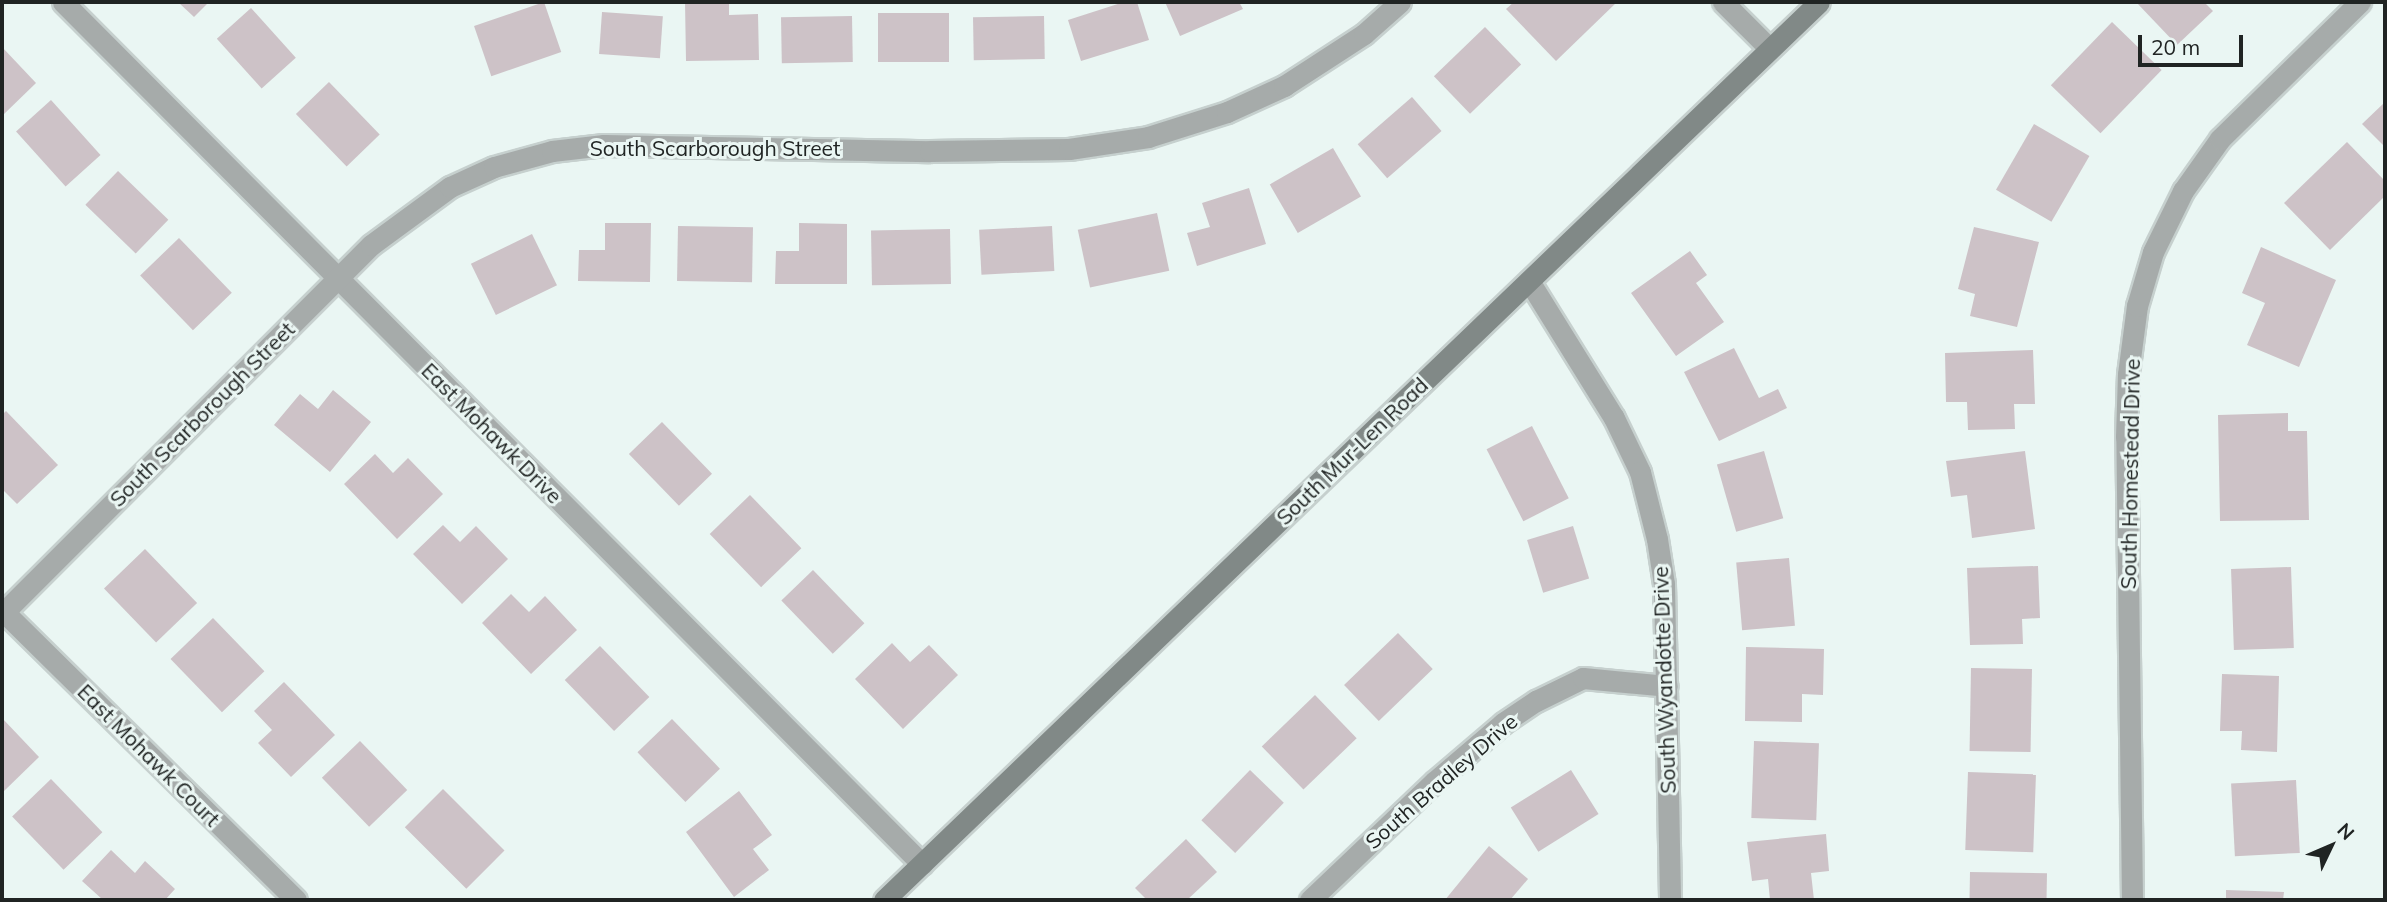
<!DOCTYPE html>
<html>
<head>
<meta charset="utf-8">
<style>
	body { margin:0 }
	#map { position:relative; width:2387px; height:902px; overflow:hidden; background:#eaf6f3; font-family:Mulish,sans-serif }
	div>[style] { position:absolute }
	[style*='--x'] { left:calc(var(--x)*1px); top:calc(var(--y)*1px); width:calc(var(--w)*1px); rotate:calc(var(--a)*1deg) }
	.building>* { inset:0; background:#cdc2c7; transform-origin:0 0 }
	.roads { filter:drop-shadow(2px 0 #c6d0ce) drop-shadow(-2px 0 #c6d0ce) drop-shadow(0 2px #c6d0ce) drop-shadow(0 -2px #c6d0ce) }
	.minor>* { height:21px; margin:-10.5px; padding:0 10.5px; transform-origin:10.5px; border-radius:10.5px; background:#a6abaa }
	.secondary>* { height:21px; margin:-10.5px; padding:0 10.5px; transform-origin:10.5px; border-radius:10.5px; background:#818987 }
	span { translate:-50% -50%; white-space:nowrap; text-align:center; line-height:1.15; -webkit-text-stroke:6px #eaf6f3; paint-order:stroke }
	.street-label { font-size:21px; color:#202423 }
	.frame { position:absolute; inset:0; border:4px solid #202423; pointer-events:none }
	.north { position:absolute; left:2296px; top:811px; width:70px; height:70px; -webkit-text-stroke:5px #eaf6f3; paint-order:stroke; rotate:46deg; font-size:19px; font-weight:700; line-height:28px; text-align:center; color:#202423 }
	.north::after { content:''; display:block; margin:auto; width:24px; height:32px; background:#202423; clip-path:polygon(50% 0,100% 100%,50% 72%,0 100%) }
	.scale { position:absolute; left:2138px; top:35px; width:105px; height:32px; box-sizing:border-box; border:4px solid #202423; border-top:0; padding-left:9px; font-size:21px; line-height:24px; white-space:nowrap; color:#202423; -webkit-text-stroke:5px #eaf6f3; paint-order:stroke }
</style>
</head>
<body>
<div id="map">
	<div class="building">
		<i style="clip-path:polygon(178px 2px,209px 2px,194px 17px)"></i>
		<i style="left:544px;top:2px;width:53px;height:74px;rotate:71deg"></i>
		<i style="clip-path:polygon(685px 2px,729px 2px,729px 15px,758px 14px,759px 60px,686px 61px)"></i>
		<i style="clip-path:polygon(1124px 2px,1137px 2px,1149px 40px,1081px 61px,1068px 20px)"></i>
		<i style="clip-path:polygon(1165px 2px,1239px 2px,1243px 9px,1180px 36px)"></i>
		<i style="clip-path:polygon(1514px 2px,1617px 2px,1556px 61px,1506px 9px)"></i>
		<i style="clip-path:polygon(2136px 2px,2204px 2px,2213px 11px,2177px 45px)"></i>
		<i style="left:251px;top:8px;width:67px;height:46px;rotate:48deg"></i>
		<i style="left:602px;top:12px;width:61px;height:42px;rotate:4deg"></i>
		<i style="left:878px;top:13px;width:71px;height:49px"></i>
		<i style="left:852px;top:16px;width:46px;height:71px;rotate:89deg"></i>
		<i style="left:1044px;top:16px;width:43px;height:71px;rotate:89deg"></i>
		<i style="left:2112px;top:22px;width:69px;height:88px;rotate:44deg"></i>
		<i style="left:1485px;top:27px;width:52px;height:71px;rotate:46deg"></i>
		<i style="clip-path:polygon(2px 47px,36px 83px,2px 116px)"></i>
		<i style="left:329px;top:82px;width:73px;height:46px;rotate:46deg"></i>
		<i style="left:1412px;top:97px;width:45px;height:72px;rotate:49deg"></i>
		<i style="left:51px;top:100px;width:74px;height:47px;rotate:48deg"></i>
		<i style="clip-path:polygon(2385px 102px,2385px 147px,2362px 124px)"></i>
		<i style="left:2034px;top:124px;width:64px;height:76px;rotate:30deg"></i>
		<i style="clip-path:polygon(2347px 142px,2385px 181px,2385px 196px,2330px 250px,2284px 203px)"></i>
		<i style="left:1333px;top:148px;width:56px;height:73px;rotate:60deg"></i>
		<i style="left:118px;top:171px;width:70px;height:47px;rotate:44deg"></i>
		<i style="clip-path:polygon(1249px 188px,1266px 244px,1197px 266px,1187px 233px,1210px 227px,1202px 203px)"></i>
		<i style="left:1157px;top:213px;width:59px;height:81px;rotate:78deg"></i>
		<i style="clip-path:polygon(605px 223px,651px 223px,650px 282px,578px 281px,579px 250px,605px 250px)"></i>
		<i style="clip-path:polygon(799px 223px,847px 224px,847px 284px,775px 284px,776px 251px,799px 251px)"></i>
		<i style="left:678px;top:226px;width:75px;height:55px;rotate:1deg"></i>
		<i style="left:1052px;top:226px;width:45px;height:73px;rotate:87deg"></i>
		<i style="clip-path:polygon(1974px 227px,2039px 242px,2017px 327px,1970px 316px,1975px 294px,1958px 289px)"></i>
		<i style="left:950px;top:229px;width:55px;height:79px;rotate:89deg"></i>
		<i style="left:532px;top:234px;width:57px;height:68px;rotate:64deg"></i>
		<i style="left:179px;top:238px;width:76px;height:54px;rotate:46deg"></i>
		<i style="clip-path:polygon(2261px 247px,2336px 280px,2299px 367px,2247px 345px,2265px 303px,2242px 293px)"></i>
		<i style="clip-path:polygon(1690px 251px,1707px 275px,1696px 283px,1724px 322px,1676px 356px,1631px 293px)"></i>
		<i style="clip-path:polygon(1734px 348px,1759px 398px,1778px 389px,1787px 408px,1719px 441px,1684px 372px)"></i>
		<i style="clip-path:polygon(2033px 350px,2035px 404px,2014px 404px,2015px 429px,1968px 430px,1967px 402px,1946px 402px,1945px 353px)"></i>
		<i style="clip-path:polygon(333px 390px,371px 422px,330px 472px,274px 425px,300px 394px,318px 409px)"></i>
		<i style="clip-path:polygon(6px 411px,58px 465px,17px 504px,2px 489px,2px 415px)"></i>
		<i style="clip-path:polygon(2288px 413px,2288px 431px,2307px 431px,2309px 520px,2220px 521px,2218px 415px)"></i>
		<i style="left:662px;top:422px;width:72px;height:46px;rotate:46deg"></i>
		<i style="left:1532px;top:426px;width:81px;height:51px;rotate:63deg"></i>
		<i style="left:1764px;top:451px;width:70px;height:49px;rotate:74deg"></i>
		<i style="clip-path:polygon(2025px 451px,2035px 529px,1972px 538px,1967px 495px,1951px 497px,1946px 461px)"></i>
		<i style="clip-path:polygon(375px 454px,393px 473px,408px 458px,443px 494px,397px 539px,344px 484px)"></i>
		<i style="left:750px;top:495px;width:74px;height:56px;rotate:46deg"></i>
		<i style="clip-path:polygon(443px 525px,460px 542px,476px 526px,508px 559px,462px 604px,413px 554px)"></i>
		<i style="left:1573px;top:526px;width:55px;height:48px;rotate:73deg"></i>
		<i style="left:145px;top:549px;width:75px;height:57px;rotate:46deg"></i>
		<i style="left:1789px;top:558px;width:68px;height:53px;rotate:85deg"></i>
		<i style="clip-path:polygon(2038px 566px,2040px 618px,2022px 619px,2023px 644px,1970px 645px,1967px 568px)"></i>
		<i style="left:2291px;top:567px;width:81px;height:60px;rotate:88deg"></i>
		<i style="left:813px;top:570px;width:74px;height:44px;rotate:46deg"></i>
		<i style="clip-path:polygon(511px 594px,529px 612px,545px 596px,577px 630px,531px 674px,482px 623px)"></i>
		<i style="left:213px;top:618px;width:74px;height:59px;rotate:46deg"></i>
		<i style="left:1398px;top:633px;width:50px;height:75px;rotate:46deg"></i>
		<i style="clip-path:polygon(892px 643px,910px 662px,929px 645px,958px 675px,903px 729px,855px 679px)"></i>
		<i style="left:600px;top:646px;width:71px;height:49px;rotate:46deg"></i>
		<i style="clip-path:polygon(1746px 647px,1824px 649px,1823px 695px,1802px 694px,1802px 722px,1745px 721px)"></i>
		<i style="left:1971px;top:668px;width:61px;height:83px;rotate:1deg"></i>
		<i style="clip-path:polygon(2222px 674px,2279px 676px,2277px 752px,2241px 750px,2242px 731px,2220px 731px)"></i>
		<i style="clip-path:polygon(284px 682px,335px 735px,291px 777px,258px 743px,272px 730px,254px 711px)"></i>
		<i style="left:1315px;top:695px;width:60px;height:74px;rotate:46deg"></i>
		<i style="clip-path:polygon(2px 718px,39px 757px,2px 793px)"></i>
		<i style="left:672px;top:719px;width:69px;height:48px;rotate:46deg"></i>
		<i style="left:360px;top:741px;width:68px;height:53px;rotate:46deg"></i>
		<i style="left:1754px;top:741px;width:65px;height:77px;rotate:2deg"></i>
		<i style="left:1250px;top:770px;width:47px;height:70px;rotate:44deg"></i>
		<i style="left:1571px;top:770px;width:52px;height:71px;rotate:58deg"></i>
		<i style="left:1968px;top:772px;width:68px;height:78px;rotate:2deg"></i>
		<i style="left:51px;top:779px;width:74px;height:54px;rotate:46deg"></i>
		<i style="left:2296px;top:780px;width:73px;height:65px;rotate:87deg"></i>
		<i style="left:443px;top:789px;width:87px;height:54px;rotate:45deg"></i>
		<i style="clip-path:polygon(739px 791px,772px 835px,753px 849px,769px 870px,734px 897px,686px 832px)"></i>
		<i style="clip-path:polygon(1826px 834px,1829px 871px,1811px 873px,1814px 900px,1770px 900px,1768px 879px,1752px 881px,1747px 842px)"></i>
		<i style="clip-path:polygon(1186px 839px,1217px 872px,1187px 900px,1147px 900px,1135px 888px)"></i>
		<i style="clip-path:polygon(1489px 846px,1528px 879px,1510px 900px,1445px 900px)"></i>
		<i style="clip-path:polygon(111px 850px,135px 873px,145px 861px,175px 889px,165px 900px,103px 900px,82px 881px)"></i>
		<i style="left:1970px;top:872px;width:77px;height:28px;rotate:1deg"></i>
		<i style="clip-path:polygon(2226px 890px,2284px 892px,2283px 900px,2226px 900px)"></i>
	</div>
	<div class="roads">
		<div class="minor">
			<i style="--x:63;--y:2;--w:1217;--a:45.1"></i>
			<i style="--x:1723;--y:2;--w:66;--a:45"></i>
			<i style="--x:1529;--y:281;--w:161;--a:58.2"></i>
			<i style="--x:1614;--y:418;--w:60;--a:64.3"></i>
			<i style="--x:1640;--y:472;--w:69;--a:75.8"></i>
			<i style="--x:1657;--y:539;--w:46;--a:81.2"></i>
			<i style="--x:1664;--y:584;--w:316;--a:88.9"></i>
			<i style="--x:2;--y:610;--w:413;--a:44.6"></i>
			<i style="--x:2;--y:614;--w:522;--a:-45"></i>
			<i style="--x:371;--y:245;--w:98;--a:-36.3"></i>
			<i style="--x:450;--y:187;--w:48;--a:-24.4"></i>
			<i style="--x:494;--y:167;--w:60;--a:-15.4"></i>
			<i style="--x:552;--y:151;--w:52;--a:-6.6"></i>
			<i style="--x:604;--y:145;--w:326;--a:1.1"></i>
			<i style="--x:930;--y:151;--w:139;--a:-0.8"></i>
			<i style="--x:1069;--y:149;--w:80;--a:-8.6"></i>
			<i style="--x:1148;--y:137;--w:83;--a:-17.6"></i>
			<i style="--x:1227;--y:112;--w:63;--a:-24.5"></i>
			<i style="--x:1284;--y:86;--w:95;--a:-33"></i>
			<i style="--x:1364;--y:34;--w:48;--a:-41.6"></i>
			<i style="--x:1310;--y:900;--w:171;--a:-43.6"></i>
			<i style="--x:1434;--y:782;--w:91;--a:-40.5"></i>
			<i style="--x:1503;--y:723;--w:40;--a:-34"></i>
			<i style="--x:1536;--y:701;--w:52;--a:-26.1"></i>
			<i style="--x:1583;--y:678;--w:84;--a:5.4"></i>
			<i style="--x:2132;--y:900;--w:463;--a:-90.7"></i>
			<i style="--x:2126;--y:437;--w:63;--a:-88.2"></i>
			<i style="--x:2128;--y:374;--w:69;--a:-82.5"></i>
			<i style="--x:2137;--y:306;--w:56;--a:-73.5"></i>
			<i style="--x:2153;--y:252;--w:68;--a:-63.8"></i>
			<i style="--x:2183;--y:191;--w:64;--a:-54.6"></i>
			<i style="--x:2220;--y:139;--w:196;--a:-44.4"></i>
		</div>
		<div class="secondary">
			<i style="--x:884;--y:900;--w:1296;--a:-43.84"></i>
		</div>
	</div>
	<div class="street-label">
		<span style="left:715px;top:148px">South Scarborough Street</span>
		<span style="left:202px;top:414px;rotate:-45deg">South Scarborough Street</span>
		<span style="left:492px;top:433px;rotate:45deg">East Mohawk Drive</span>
		<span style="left:1352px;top:451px;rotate:-44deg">South Mur-Len Road</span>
		<span style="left:2130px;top:474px;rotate:-89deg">South Homestead Drive</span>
		<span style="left:1664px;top:680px;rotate:-92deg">South Wyandotte Drive</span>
		<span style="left:149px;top:755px;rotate:45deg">East Mohawk Court</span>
		<span style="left:1441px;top:781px;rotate:-41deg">South Bradley Drive</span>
	</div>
	<div class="frame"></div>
	<div class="north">N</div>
	<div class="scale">20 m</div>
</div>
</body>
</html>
